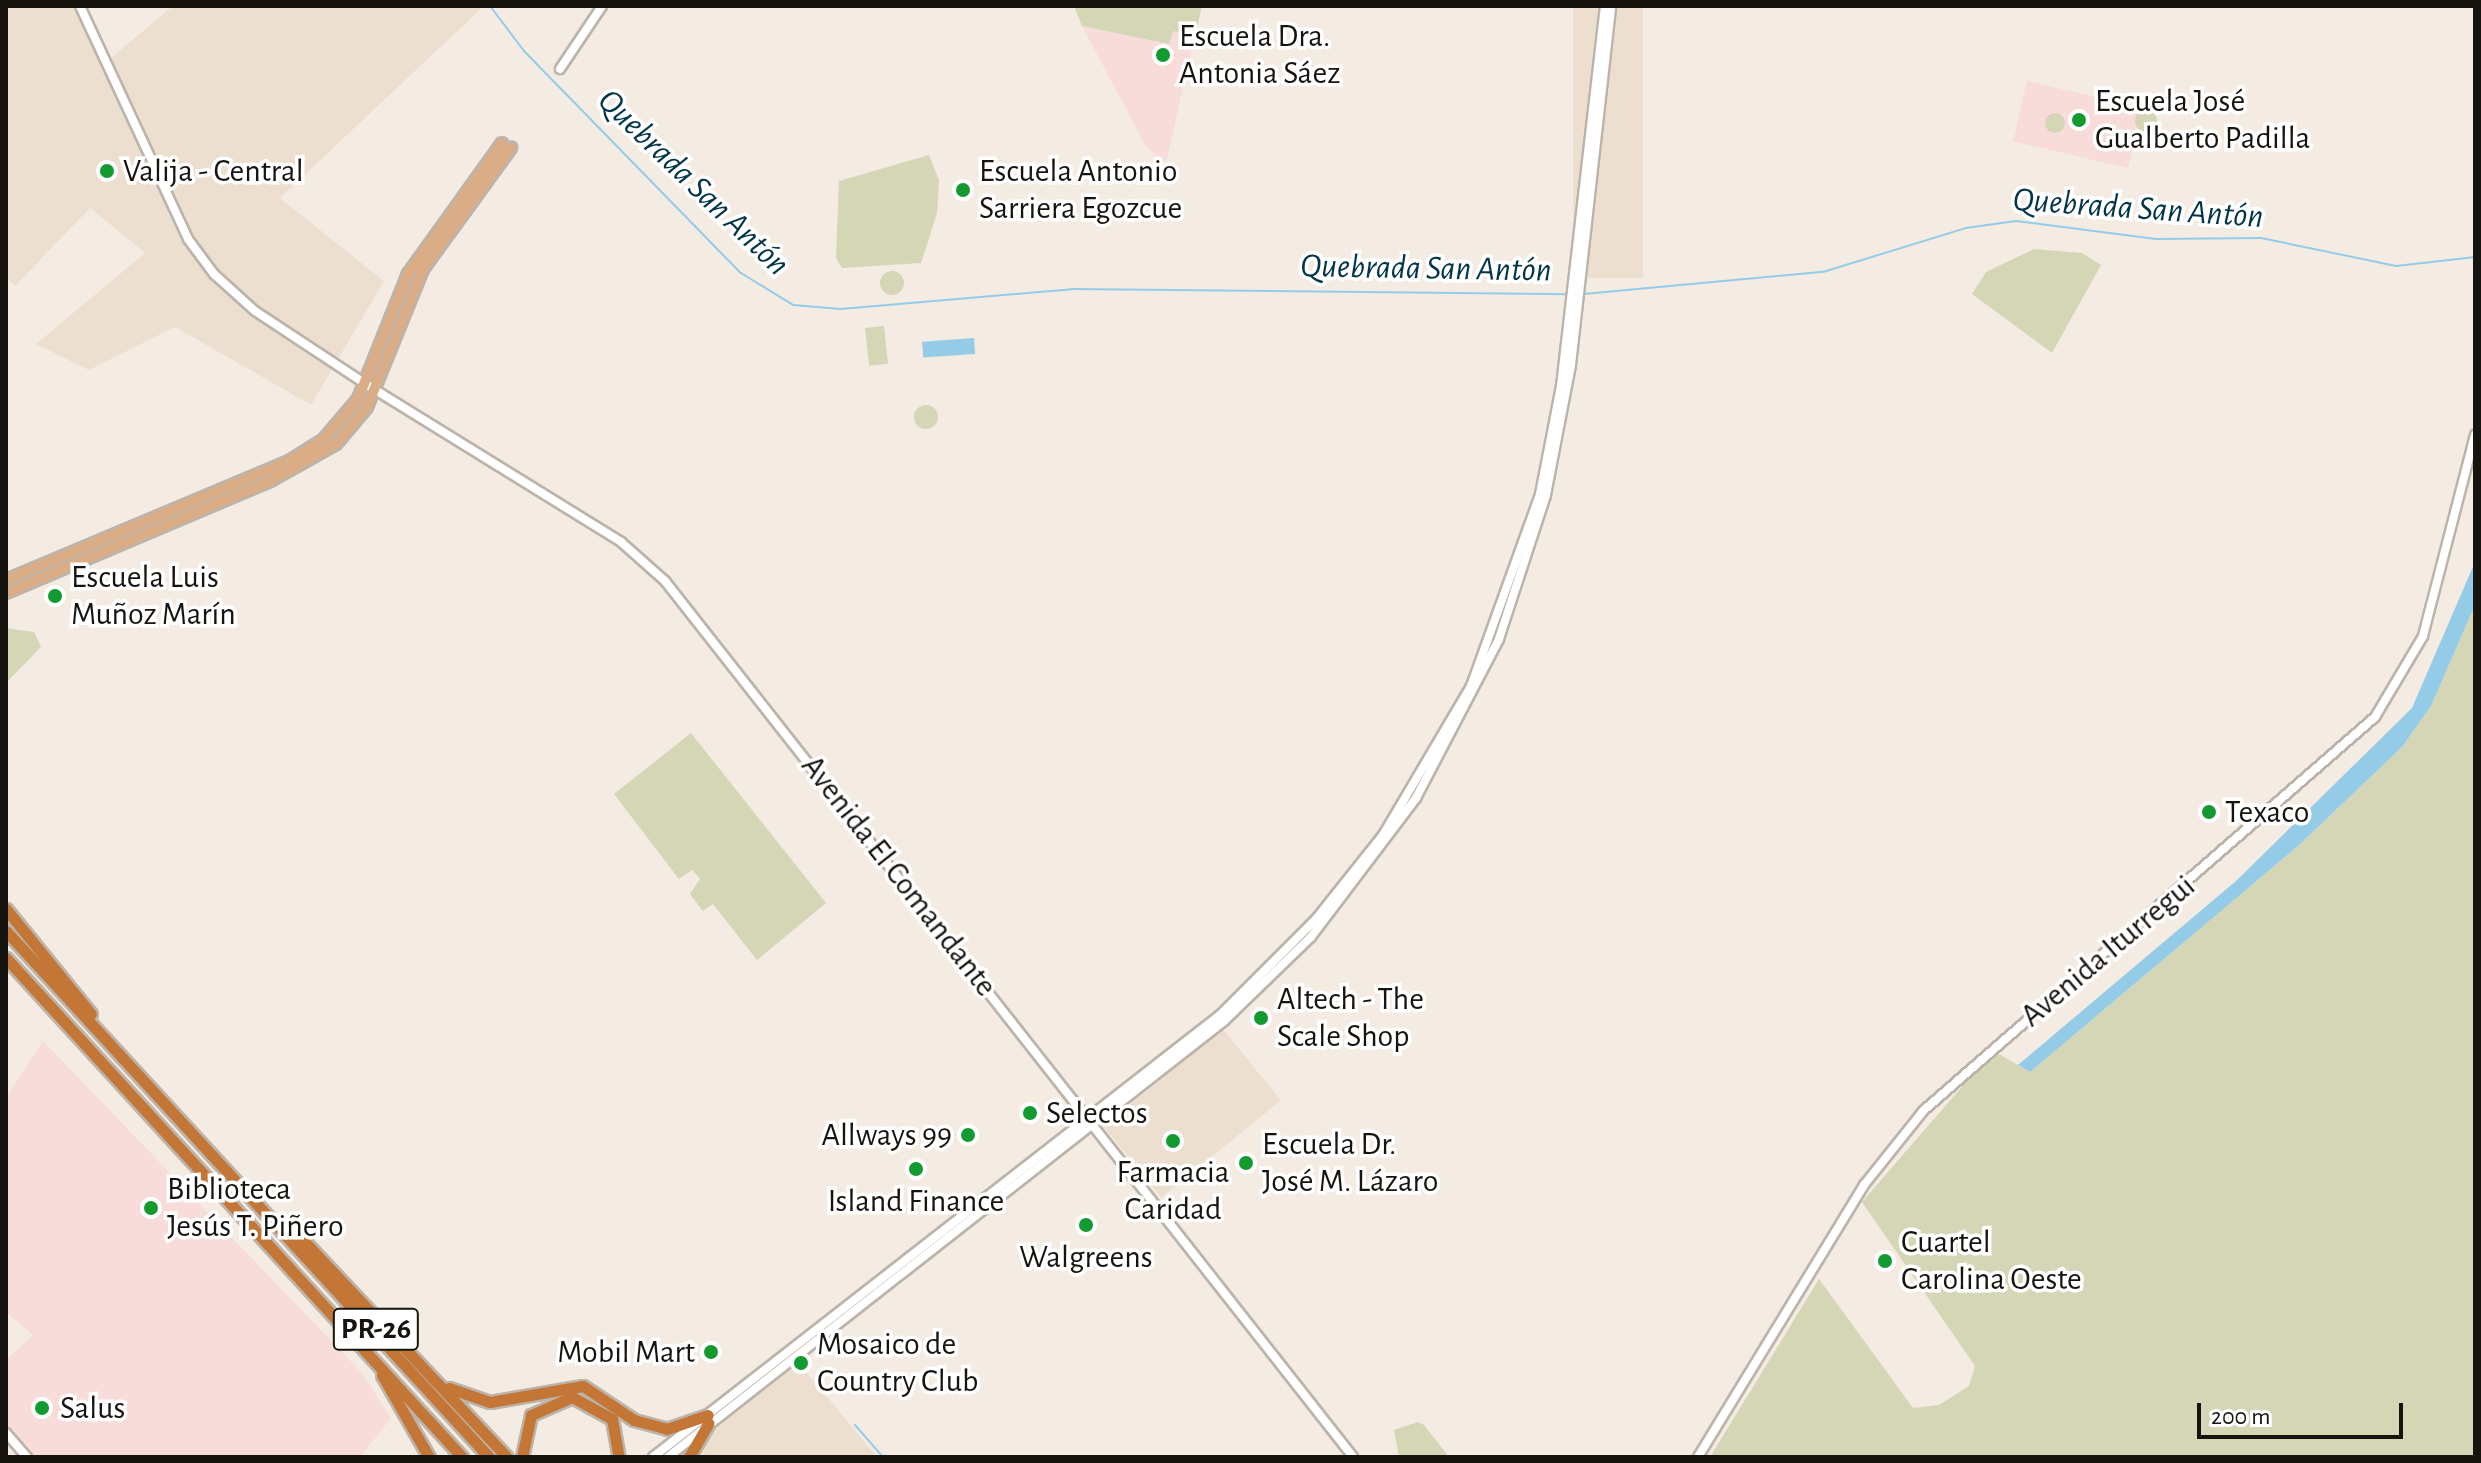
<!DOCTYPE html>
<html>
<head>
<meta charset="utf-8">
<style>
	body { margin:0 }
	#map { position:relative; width:2481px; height:1463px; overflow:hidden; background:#f4ebe2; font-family:"Alegreya Sans",sans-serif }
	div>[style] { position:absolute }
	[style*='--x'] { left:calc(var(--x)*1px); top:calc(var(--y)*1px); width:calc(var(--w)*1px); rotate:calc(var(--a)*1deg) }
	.built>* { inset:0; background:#eddfd0; transform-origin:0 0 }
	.education>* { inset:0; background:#f7dcd9; transform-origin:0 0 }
	.green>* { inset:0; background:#d4d6b6; transform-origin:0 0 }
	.round { border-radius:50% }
	.water>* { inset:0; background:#94cce8; transform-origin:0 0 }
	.stream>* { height:2px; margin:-1px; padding:0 1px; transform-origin:1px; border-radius:1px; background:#94cce8 }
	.roads { filter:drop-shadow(2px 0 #bcb4aa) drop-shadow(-2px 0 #bcb4aa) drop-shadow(0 2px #bcb4aa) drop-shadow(0 -2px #bcb4aa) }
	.minor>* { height:8px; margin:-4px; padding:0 4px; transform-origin:4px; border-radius:4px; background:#fff }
	.major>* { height:10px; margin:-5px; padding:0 5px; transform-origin:5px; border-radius:5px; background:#dbad86 }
	.highway>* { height:11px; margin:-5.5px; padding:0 5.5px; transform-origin:5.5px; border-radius:5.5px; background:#c37635 }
	.dots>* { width:22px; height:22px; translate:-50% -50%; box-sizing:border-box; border:4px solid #fff; border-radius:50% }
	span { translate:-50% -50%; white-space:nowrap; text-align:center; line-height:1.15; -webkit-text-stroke:7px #fff; paint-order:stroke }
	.shield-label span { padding:2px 6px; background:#fff; border:2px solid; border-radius:6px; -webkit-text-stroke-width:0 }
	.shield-label { font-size:30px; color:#171410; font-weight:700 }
	.poi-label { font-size:32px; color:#171410 }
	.left { translate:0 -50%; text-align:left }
	.right { translate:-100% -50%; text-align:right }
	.street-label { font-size:32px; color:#171410 }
	.water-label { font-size:34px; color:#023548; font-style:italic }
	.frame { position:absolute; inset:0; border:8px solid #171410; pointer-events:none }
	.scale { position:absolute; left:2197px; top:1403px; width:206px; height:36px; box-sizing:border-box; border:4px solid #171410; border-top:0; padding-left:10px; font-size:24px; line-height:28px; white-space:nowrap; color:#171410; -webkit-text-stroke:6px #fff; paint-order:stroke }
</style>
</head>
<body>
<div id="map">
	<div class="built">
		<i style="clip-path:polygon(6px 6px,78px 6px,106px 62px,173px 6px,484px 6px,280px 198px,384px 281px,311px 405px,175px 327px,89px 370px,36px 344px,145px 253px,90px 208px,15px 286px,6px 277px)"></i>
		<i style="left:1573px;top:6px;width:70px;height:272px"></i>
		<i style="left:1223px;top:1029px;width:92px;height:154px;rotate:51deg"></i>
		<i style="clip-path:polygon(799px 1363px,877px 1457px,703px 1457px,705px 1437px)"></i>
	</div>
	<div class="education">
		<i style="clip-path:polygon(1082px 26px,1169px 44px,1173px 30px,1195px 36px,1166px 162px,1147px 148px)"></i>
		<i style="left:2027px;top:81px;width:118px;height:62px;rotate:13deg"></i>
		<i style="clip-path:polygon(43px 1041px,361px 1372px,391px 1418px,360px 1457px,31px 1457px,6px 1423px,6px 1360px,33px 1335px,6px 1312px,6px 1098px)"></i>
	</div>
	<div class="green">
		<i style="clip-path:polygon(1074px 6px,1202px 6px,1195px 36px,1173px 31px,1169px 44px,1082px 26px)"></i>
		<i class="round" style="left:2135px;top:110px;width:22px;height:22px"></i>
		<i class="round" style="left:2045px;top:113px;width:20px;height:20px"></i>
		<i style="clip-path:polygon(929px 155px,939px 180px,937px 213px,921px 263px,842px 268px,836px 258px,839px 181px)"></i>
		<i style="clip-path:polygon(2034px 249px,2082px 253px,2101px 265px,2052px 353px,1972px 294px,1986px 272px)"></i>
		<i class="round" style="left:880px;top:271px;width:24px;height:24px"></i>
		<i style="left:884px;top:326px;width:38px;height:19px;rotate:84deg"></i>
		<i class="round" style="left:914px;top:405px;width:24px;height:24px"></i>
		<i style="clip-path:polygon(2475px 605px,2475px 1457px,1710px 1457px,1819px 1279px,1913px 1408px,1939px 1405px,1969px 1386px,1975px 1366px,1862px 1202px,1973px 1074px,1999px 1054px,2030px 1072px,2298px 846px,2402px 747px,2431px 706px)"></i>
		<i style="clip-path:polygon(6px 628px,34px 632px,41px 647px,6px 683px)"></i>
		<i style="clip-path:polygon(691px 733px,826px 903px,757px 960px,713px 904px,703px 911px,690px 894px,700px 879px,692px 870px,679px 879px,614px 794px)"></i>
		<i style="clip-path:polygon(1418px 1422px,1424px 1425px,1449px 1457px,1399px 1457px,1394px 1430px)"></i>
	</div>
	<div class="water">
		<i style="left:974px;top:338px;width:16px;height:52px;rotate:86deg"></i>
		<i style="clip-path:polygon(2475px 562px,2475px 605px,2431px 706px,2402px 747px,2298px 846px,2030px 1072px,2018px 1065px,2236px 881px,2412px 708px)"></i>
	</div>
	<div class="stream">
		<i style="--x:490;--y:6;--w:56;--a:52.9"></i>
		<i style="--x:524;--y:51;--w:310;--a:45.7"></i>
		<i style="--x:741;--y:273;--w:61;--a:31.6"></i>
		<i style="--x:793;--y:305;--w:48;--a:4.8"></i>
		<i style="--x:841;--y:309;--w:232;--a:-4.9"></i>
		<i style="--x:1072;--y:289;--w:498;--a:0.6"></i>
		<i style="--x:1584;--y:294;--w:240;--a:-5.3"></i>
		<i style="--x:1823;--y:272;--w:150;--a:-17.1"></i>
		<i style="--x:1966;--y:228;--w:50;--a:-8"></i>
		<i style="--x:2016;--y:221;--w:141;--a:7.3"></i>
		<i style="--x:2156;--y:239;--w:105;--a:-0.5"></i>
		<i style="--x:2261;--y:238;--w:138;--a:11.7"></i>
		<i style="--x:2396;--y:266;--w:80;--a:-6.5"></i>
		<i style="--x:855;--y:1425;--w:43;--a:48.8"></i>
	</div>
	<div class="roads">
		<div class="minor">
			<i style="--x:80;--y:6;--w:257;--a:65.1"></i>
			<i style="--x:188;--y:239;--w:44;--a:53.4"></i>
			<i style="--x:214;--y:274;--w:55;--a:42.1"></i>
			<i style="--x:255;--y:311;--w:131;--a:33.4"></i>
			<i style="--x:364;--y:383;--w:302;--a:31.7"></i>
			<i style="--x:621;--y:542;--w:59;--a:41.6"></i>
			<i style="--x:665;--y:581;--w:1114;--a:51.85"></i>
			<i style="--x:560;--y:69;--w:76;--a:-56.3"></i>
			<i style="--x:6;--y:1433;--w:32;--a:49"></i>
			<i style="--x:653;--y:1457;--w:719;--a:-37.94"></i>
			<i style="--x:1220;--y:1015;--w:136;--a:-45"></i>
			<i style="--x:1316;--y:919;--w:107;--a:-51.4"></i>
			<i style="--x:1383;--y:835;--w:173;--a:-59.4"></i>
			<i style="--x:1471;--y:686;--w:204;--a:-70.2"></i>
			<i style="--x:1540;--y:494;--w:110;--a:-79"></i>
			<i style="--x:1561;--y:386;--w:383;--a:-83.4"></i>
			<i style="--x:668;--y:1457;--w:707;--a:-38.1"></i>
			<i style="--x:1224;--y:1021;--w:121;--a:-44"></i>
			<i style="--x:1311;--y:937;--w:174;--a:-52.9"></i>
			<i style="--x:1416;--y:798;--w:179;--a:-62.4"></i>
			<i style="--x:1499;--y:639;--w:151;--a:-71.9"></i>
			<i style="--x:1546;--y:495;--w:132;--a:-79.1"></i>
			<i style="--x:1571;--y:365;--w:361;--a:-83.6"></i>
			<i style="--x:1698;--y:1457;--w:319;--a:-58.6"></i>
			<i style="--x:1864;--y:1185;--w:95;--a:-51.4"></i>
			<i style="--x:1923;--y:1111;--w:600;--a:-41.08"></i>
			<i style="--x:2375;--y:717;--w:94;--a:-59.3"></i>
			<i style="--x:2423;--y:636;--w:208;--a:-75.5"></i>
		</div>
		<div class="major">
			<i style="--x:6;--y:580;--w:309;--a:-22.8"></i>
			<i style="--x:291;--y:460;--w:39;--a:-32"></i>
			<i style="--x:324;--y:439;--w:52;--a:-49.6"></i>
			<i style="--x:358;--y:399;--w:135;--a:-68.2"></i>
			<i style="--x:408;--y:274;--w:161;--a:-54.3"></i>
			<i style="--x:6;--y:593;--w:289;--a:-23"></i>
			<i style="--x:272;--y:480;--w:73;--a:-29.4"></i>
			<i style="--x:336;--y:444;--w:48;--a:-50"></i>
			<i style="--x:367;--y:407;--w:149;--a:-67.9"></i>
			<i style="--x:423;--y:269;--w:150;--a:-54"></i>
		</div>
		<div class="highway">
			<i style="--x:6;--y:909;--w:135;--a:51"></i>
			<i style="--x:6;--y:931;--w:714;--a:47.44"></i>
			<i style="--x:6;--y:958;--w:676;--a:47.58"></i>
			<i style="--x:302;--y:1239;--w:299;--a:46.8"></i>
			<i style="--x:382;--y:1375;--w:95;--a:60.2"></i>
			<i style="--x:449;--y:1388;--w:43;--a:18.9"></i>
			<i style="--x:490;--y:1402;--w:94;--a:-9.8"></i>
			<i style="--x:583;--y:1386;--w:61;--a:33.7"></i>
			<i style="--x:634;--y:1420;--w:34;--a:15"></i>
			<i style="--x:667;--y:1429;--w:43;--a:-18.9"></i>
			<i style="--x:522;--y:1457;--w:43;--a:-77.9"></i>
			<i style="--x:531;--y:1415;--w:45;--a:-23.7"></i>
			<i style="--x:572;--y:1397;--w:46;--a:28.8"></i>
			<i style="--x:612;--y:1419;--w:39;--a:80"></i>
			<i style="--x:689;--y:1457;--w:39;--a:-60"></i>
		</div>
	</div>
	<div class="dots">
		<i style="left:1163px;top:55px;background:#139a31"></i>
		<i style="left:2079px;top:120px;background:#139a31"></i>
		<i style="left:107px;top:171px;background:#139a31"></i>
		<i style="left:963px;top:190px;background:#139a31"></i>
		<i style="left:55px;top:596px;background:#139a31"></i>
		<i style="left:2209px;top:812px;background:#139a31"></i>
		<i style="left:1261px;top:1018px;background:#139a31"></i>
		<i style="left:1030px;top:1113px;background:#139a31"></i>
		<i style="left:968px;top:1135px;background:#139a31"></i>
		<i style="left:1173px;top:1141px;background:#139a31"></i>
		<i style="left:1246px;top:1163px;background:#139a31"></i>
		<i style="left:916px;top:1169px;background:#139a31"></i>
		<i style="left:151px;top:1208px;background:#139a31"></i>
		<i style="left:1086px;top:1225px;background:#139a31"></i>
		<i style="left:1885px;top:1261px;background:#139a31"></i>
		<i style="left:711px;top:1352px;background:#139a31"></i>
		<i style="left:801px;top:1363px;background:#139a31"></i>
		<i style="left:42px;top:1408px;background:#139a31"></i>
	</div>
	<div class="shield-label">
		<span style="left:376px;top:1329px">PR-26</span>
	</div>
	<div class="poi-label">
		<span class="left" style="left:1179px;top:55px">Escuela Dra.<br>Antonia Sáez</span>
		<span class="left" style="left:2095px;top:120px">Escuela José<br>Gualberto Padilla</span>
		<span class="left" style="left:123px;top:171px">Valija - Central</span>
		<span class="left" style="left:979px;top:190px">Escuela Antonio<br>Sarriera Egozcue</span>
		<span class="left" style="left:71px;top:596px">Escuela Luis<br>Muñoz Marín</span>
		<span class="left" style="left:2225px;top:812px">Texaco</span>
		<span class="left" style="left:1277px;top:1018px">Altech - The<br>Scale Shop</span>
		<span class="left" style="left:1046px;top:1113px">Selectos</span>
		<span class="right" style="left:952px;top:1135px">Allways 99</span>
		<span class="left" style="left:1262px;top:1163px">Escuela Dr.<br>José M. Lázaro</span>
		<span style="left:1173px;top:1191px">Farmacia<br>Caridad</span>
		<span class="left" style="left:167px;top:1208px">Biblioteca<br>Jesús T. Piñero</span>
		<span style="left:916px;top:1201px">Island Finance</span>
		<span class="left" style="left:1901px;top:1261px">Cuartel<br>Carolina Oeste</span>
		<span style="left:1086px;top:1257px">Walgreens</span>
		<span class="left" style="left:817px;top:1363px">Mosaico de<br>Country Club</span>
		<span class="right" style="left:695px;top:1352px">Mobil Mart</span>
		<span class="left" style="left:60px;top:1408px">Salus</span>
	</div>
	<div class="street-label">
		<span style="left:899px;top:876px;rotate:52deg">Avenida El Comandante</span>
		<span style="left:2108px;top:951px;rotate:-40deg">Avenida Iturregui</span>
	</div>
	<div class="water-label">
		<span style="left:693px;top:183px;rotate:44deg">Quebrada San Antón</span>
		<span style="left:2138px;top:209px;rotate:4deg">Quebrada San Antón</span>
		<span style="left:1426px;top:269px;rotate:1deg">Quebrada San Antón</span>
	</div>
	<div class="frame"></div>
	<div class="scale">200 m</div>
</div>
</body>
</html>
